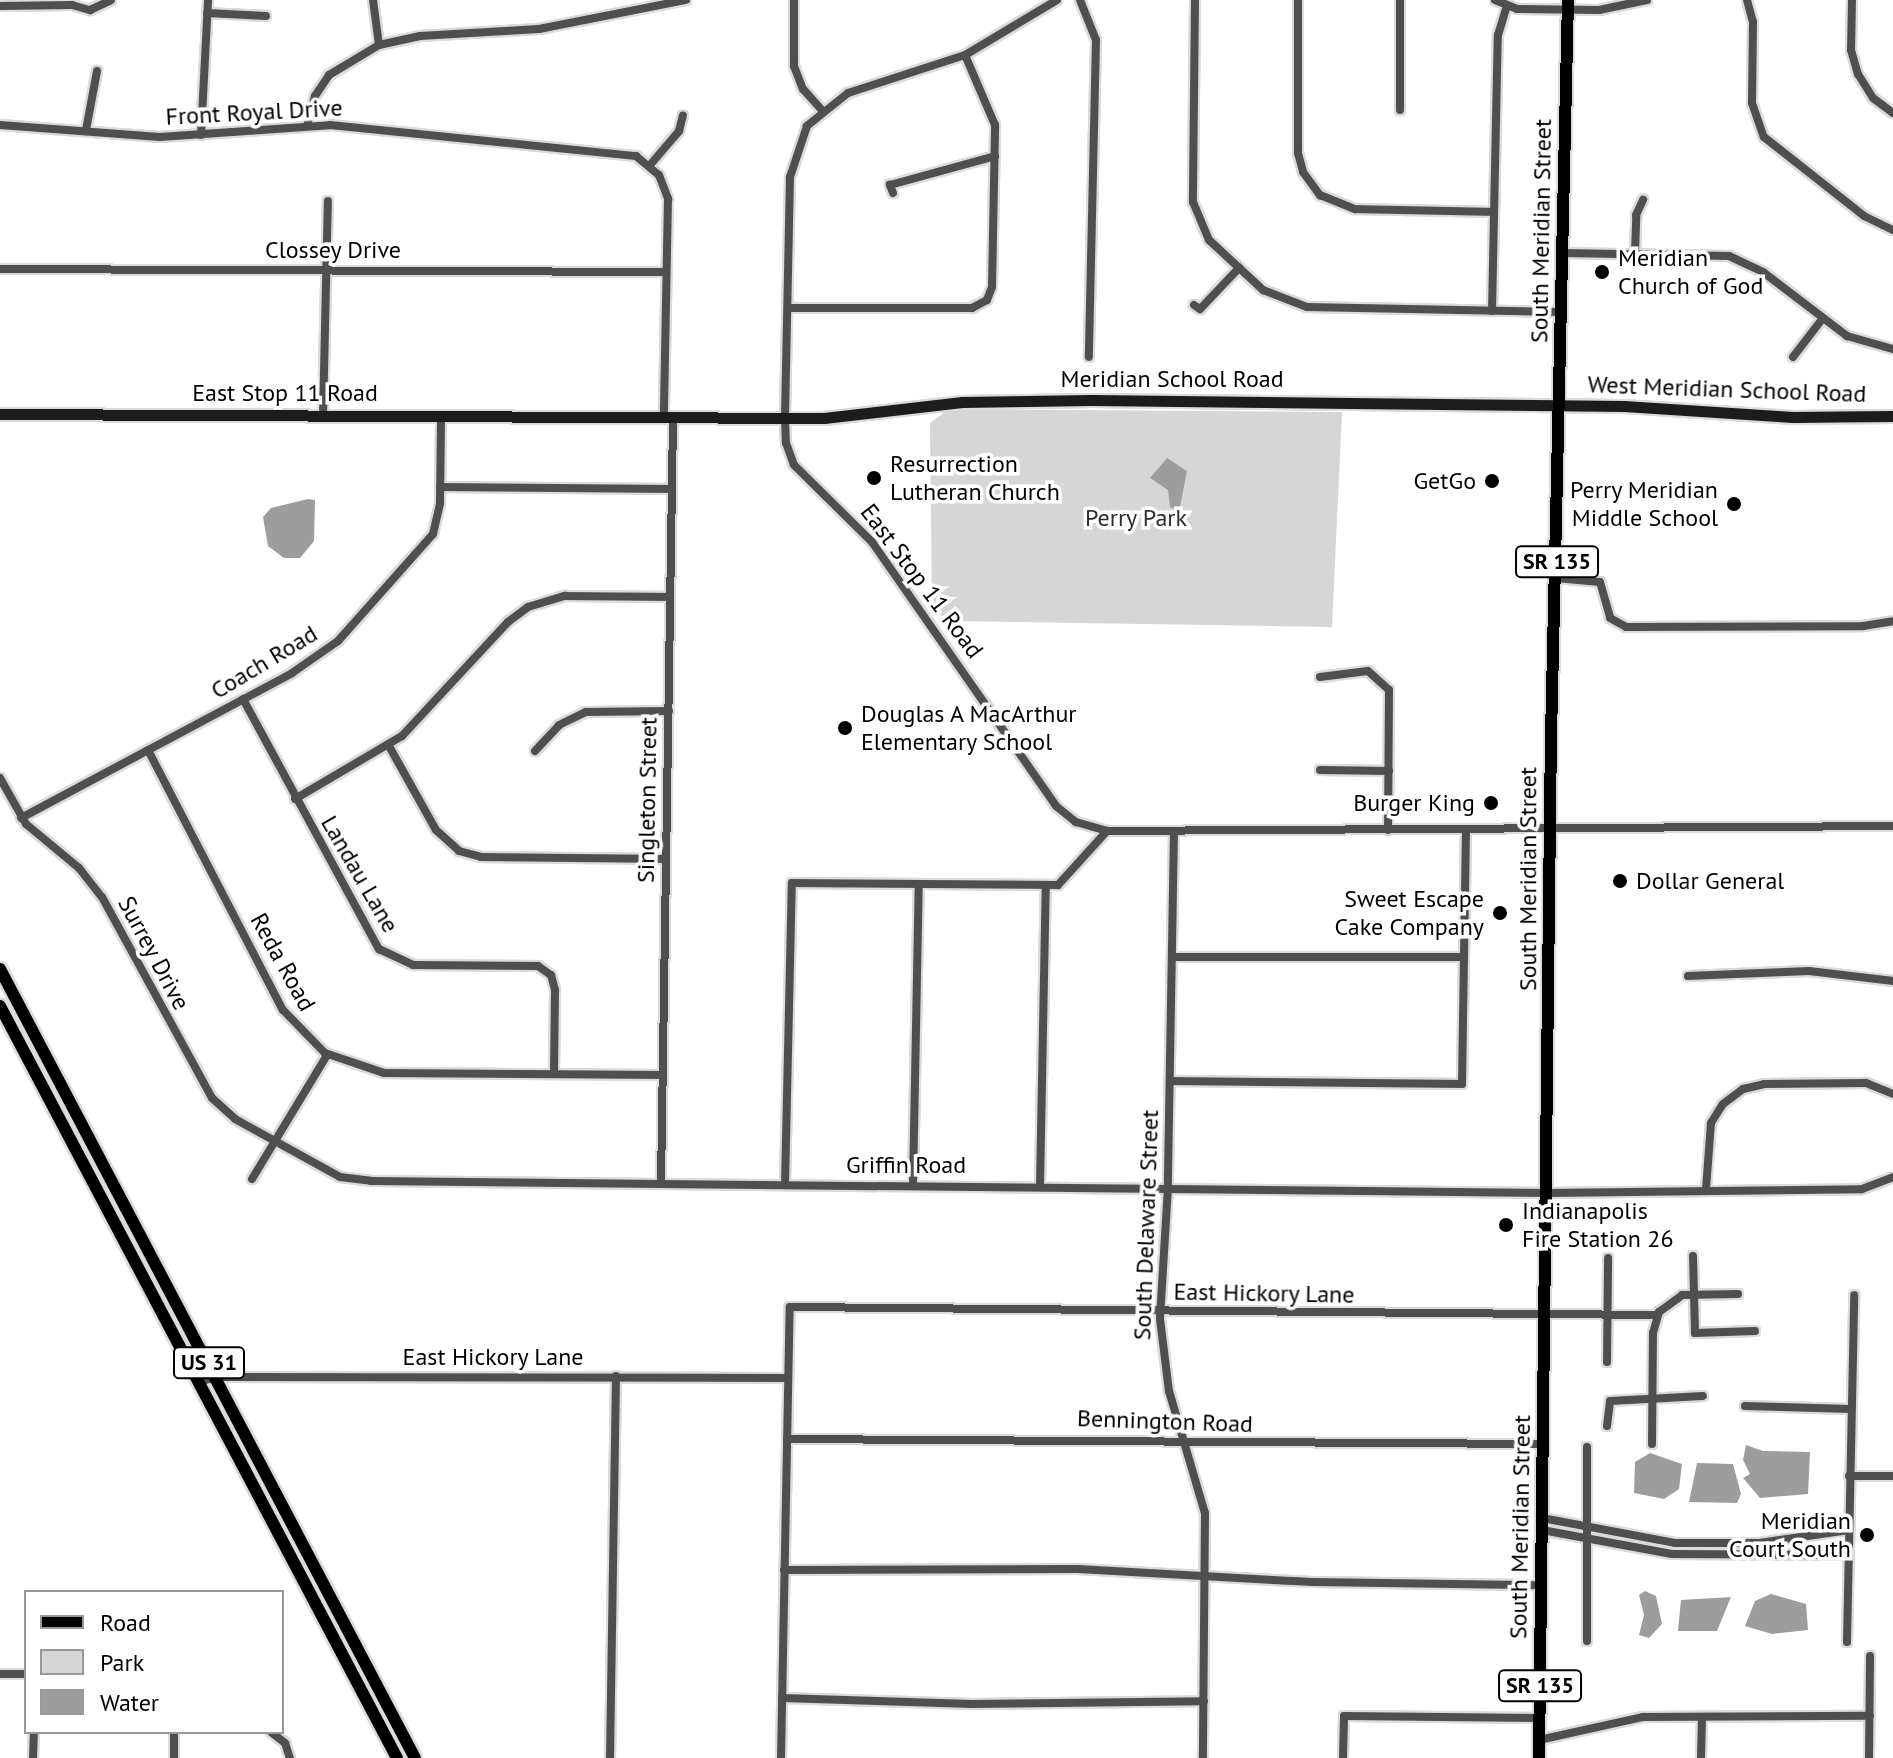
<!DOCTYPE html>
<html>
<head>
<meta charset="utf-8">
<style>
	body { margin:0 }
	#map { position:relative; width:1893px; height:1758px; overflow:hidden; background:#fff; font-family:"PT Sans",sans-serif }
	div>[style] { position:absolute }
	[style*='--x'] { left:calc(var(--x)*1px); top:calc(var(--y)*1px); width:calc(var(--w)*1px); rotate:calc(var(--a)*1deg) }
	.green>* { inset:0; background:#d6d6d6 }
	.water>* { inset:0; background:#9d9d9d }
	.roads { filter:drop-shadow(2px 0 #dbdbdb) drop-shadow(-2px 0 #dbdbdb) drop-shadow(0 2px #dbdbdb) drop-shadow(0 -2px #dbdbdb) }
	.minor>* { height:8px; margin:-4px; padding:0 4px; transform-origin:4px; border-radius:4px; background:#4f4f4f }
	.secondary>* { height:11px; margin:-5.5px; padding:0 5.5px; transform-origin:5.5px; border-radius:5.5px; background:#1c1c1c }
	.primary>* { height:12px; margin:-6px; padding:0 6px; transform-origin:6px; border-radius:6px; background:#000 }
	.dots>* { width:22px; height:22px; translate:-50% -50%; box-sizing:border-box; border:4px solid #fff; border-radius:50% }
	span { translate:-50% -50%; white-space:nowrap; text-align:center; line-height:1.15; -webkit-text-stroke:7px #fff; paint-order:stroke }
	.shield-label span { padding:2px 6px; background:#fff; border:2px solid; border-radius:6px; -webkit-text-stroke-width:0 }
	.shield-label { font-size:22px; color:#000; font-weight:700 }
	.street-label { font-size:24px; color:#000 }
	.poi-label { font-size:24px; color:#000 }
	.left { translate:0 -50%; text-align:left }
	.right { translate:-100% -50%; text-align:right }
	.park-label { font-size:24px; color:#2d2d2d }
	.legend { position:absolute; left:24px; top:1590px; width:260px; height:144px; box-sizing:border-box; background:#fff; border:2px solid #999; margin:0; padding:10px 14px; list-style:none; font-size:24px; color:#000 }
	.legend li { display:flex; align-items:center; gap:16px; height:40px }
	.legend b { width:40px; border:2px solid #999 }
</style>
</head>
<body>
<div id="map">
	<div class="green">
		<i style="clip-path:polygon(949px 409px,1342px 412px,1332px 627px,952px 621px,932px 611px,930px 423px)"></i>
	</div>
	<div class="water">
		<i style="clip-path:polygon(1167px 458px,1187px 471px,1179px 512px,1170px 507px,1168px 490px,1150px 478px)"></i>
		<i style="clip-path:polygon(308px 499px,315px 500px,314px 541px,300px 558px,284px 558px,268px 546px,263px 517px,271px 508px)"></i>
		<i style="clip-path:polygon(1746px 1445px,1763px 1451px,1810px 1452px,1808px 1494px,1760px 1498px,1743px 1478px,1750px 1474px,1743px 1460px)"></i>
		<i style="clip-path:polygon(1650px 1453px,1682px 1464px,1679px 1489px,1664px 1499px,1634px 1493px,1635px 1462px)"></i>
		<i style="clip-path:polygon(1697px 1463px,1733px 1464px,1741px 1494px,1737px 1503px,1689px 1502px)"></i>
		<i style="clip-path:polygon(1645px 1591px,1656px 1596px,1662px 1624px,1649px 1638px,1639px 1635px,1644px 1615px,1639px 1595px)"></i>
		<i style="clip-path:polygon(1771px 1594px,1806px 1604px,1808px 1630px,1772px 1634px,1745px 1626px,1755px 1601px)"></i>
		<i style="clip-path:polygon(1731px 1597px,1717px 1631px,1678px 1631px,1681px 1600px)"></i>
	</div>
	<div class="roads">
		<div class="minor">
			<i style="--x:373;--y:0;--w:45;--a:82.4"></i>
			<i style="--x:794;--y:0;--w:66;--a:90"></i>
			<i style="--x:794;--y:66;--w:25;--a:69"></i>
			<i style="--x:803;--y:89;--w:28;--a:48"></i>
			<i style="--x:1057;--y:0;--w:107;--a:149.1"></i>
			<i style="--x:965;--y:55;--w:123;--a:162"></i>
			<i style="--x:848;--y:93;--w:53;--a:141.2"></i>
			<i style="--x:807;--y:126;--w:54;--a:108.4"></i>
			<i style="--x:790;--y:177;--w:241;--a:91.2"></i>
			<i style="--x:785;--y:418;--w:25;--a:88"></i>
			<i style="--x:786;--y:443;--w:23;--a:70"></i>
			<i style="--x:794;--y:465;--w:110;--a:44.6"></i>
			<i style="--x:872;--y:542;--w:322;--a:55.1"></i>
			<i style="--x:1056;--y:806;--w:26;--a:39"></i>
			<i style="--x:1076;--y:822;--w:32;--a:16"></i>
			<i style="--x:1107;--y:831;--w:786;--a:-0.36"></i>
			<i style="--x:1080;--y:0;--w:43;--a:68.2"></i>
			<i style="--x:1096;--y:40;--w:317;--a:91.3"></i>
			<i style="--x:1195;--y:0;--w:202;--a:90.6"></i>
			<i style="--x:1193;--y:202;--w:41;--a:67.2"></i>
			<i style="--x:1209;--y:240;--w:74;--a:42.8"></i>
			<i style="--x:1263;--y:290;--w:47;--a:21.1"></i>
			<i style="--x:1307;--y:307;--w:254;--a:1.1"></i>
			<i style="--x:1298;--y:0;--w:153;--a:90"></i>
			<i style="--x:1298;--y:153;--w:20;--a:75"></i>
			<i style="--x:1303;--y:172;--w:29;--a:54"></i>
			<i style="--x:1320;--y:195;--w:38;--a:22"></i>
			<i style="--x:1355;--y:209;--w:139;--a:1.2"></i>
			<i style="--x:1495;--y:0;--w:24;--a:22"></i>
			<i style="--x:1517;--y:9;--w:82;--a:0.7"></i>
			<i style="--x:1599;--y:10;--w:49;--a:-11.8"></i>
			<i style="--x:1747;--y:0;--w:23;--a:75"></i>
			<i style="--x:1753;--y:22;--w:81;--a:90.7"></i>
			<i style="--x:1752;--y:103;--w:36;--a:71"></i>
			<i style="--x:1764;--y:137;--w:127;--a:38.3"></i>
			<i style="--x:1864;--y:216;--w:32;--a:26"></i>
			<i style="--x:1852;--y:0;--w:50;--a:91.1"></i>
			<i style="--x:1851;--y:50;--w:25;--a:74"></i>
			<i style="--x:1858;--y:74;--w:28;--a:58"></i>
			<i style="--x:1873;--y:98;--w:25;--a:37"></i>
			<i style="--x:0;--y:6;--w:72;--a:-0.8"></i>
			<i style="--x:72;--y:5;--w:19;--a:16"></i>
			<i style="--x:90;--y:10;--w:23;--a:-25"></i>
			<i style="--x:207;--y:13;--w:59;--a:2.9"></i>
			<i style="--x:1400;--y:110;--w:110;--a:-90"></i>
			<i style="--x:0;--y:125;--w:160;--a:4.3"></i>
			<i style="--x:160;--y:137;--w:170;--a:-4"></i>
			<i style="--x:330;--y:125;--w:308;--a:5.8"></i>
			<i style="--x:636;--y:156;--w:30;--a:40"></i>
			<i style="--x:659;--y:175;--w:26;--a:69"></i>
			<i style="--x:668;--y:199;--w:218;--a:91.1"></i>
			<i style="--x:307;--y:126;--w:31;--a:-75"></i>
			<i style="--x:315;--y:96;--w:25;--a:-56"></i>
			<i style="--x:329;--y:75;--w:58;--a:-31"></i>
			<i style="--x:379;--y:45;--w:42;--a:-12.4"></i>
			<i style="--x:420;--y:36;--w:119;--a:-3.4"></i>
			<i style="--x:539;--y:29;--w:150;--a:-11.2"></i>
			<i style="--x:86;--y:130;--w:60;--a:-79.4"></i>
			<i style="--x:201;--y:135;--w:135;--a:-87"></i>
			<i style="--x:650;--y:165;--w:45;--a:-49.5"></i>
			<i style="--x:679;--y:131;--w:16;--a:-76"></i>
			<i style="--x:893;--y:193;--w:9;--a:-111"></i>
			<i style="--x:890;--y:185;--w:109;--a:-15.4"></i>
			<i style="--x:1563;--y:253;--w:166;--a:1"></i>
			<i style="--x:1729;--y:256;--w:38;--a:25"></i>
			<i style="--x:1763;--y:272;--w:106;--a:37.3"></i>
			<i style="--x:1847;--y:336;--w:48;--a:15.8"></i>
			<i style="--x:1635;--y:253;--w:38;--a:-88"></i>
			<i style="--x:1636;--y:215;--w:17;--a:-65"></i>
			<i style="--x:0;--y:269;--w:666;--a:0.26"></i>
			<i style="--x:1194;--y:305;--w:7;--a:34"></i>
			<i style="--x:1200;--y:309;--w:57;--a:-46.4"></i>
			<i style="--x:788;--y:308;--w:184;--a:0"></i>
			<i style="--x:972;--y:308;--w:17;--a:-28"></i>
			<i style="--x:987;--y:300;--w:14;--a:-69"></i>
			<i style="--x:992;--y:287;--w:162;--a:-88.9"></i>
			<i style="--x:995;--y:125;--w:76;--a:-113.2"></i>
			<i style="--x:1492;--y:311;--w:276;--a:-88.8"></i>
			<i style="--x:1498;--y:35;--w:30;--a:-73"></i>
			<i style="--x:1793;--y:357;--w:49;--a:-52.4"></i>
			<i style="--x:323;--y:416;--w:215;--a:-88.7"></i>
			<i style="--x:440;--y:487;--w:232;--a:0.5"></i>
			<i style="--x:1556;--y:578;--w:44;--a:5.2"></i>
			<i style="--x:1600;--y:582;--w:37;--a:74"></i>
			<i style="--x:1610;--y:618;--w:18;--a:29"></i>
			<i style="--x:1626;--y:627;--w:237;--a:-0.2"></i>
			<i style="--x:1863;--y:626;--w:30;--a:-9"></i>
			<i style="--x:1320;--y:677;--w:48;--a:-7.1"></i>
			<i style="--x:1368;--y:671;--w:28;--a:42"></i>
			<i style="--x:1389;--y:690;--w:140;--a:90.4"></i>
			<i style="--x:243;--y:699;--w:285;--a:61.5"></i>
			<i style="--x:379;--y:949;--w:38;--a:25"></i>
			<i style="--x:413;--y:965;--w:125;--a:0.5"></i>
			<i style="--x:538;--y:966;--w:16;--a:35"></i>
			<i style="--x:551;--y:975;--w:16;--a:75"></i>
			<i style="--x:555;--y:990;--w:84;--a:90.7"></i>
			<i style="--x:389;--y:746;--w:96;--a:60.8"></i>
			<i style="--x:436;--y:830;--w:31;--a:42"></i>
			<i style="--x:459;--y:851;--w:23;--a:15"></i>
			<i style="--x:481;--y:857;--w:185;--a:0.6"></i>
			<i style="--x:148;--y:750;--w:293;--a:62.6"></i>
			<i style="--x:283;--y:1010;--w:60;--a:45.7"></i>
			<i style="--x:325;--y:1053;--w:62;--a:18.7"></i>
			<i style="--x:384;--y:1073;--w:279;--a:0.4"></i>
			<i style="--x:535;--y:751;--w:35;--a:-47"></i>
			<i style="--x:559;--y:725;--w:30;--a:-26"></i>
			<i style="--x:586;--y:712;--w:83;--a:-0.7"></i>
			<i style="--x:1320;--y:770;--w:69;--a:0.8"></i>
			<i style="--x:0;--y:778;--w:53;--a:60.5"></i>
			<i style="--x:26;--y:824;--w:69;--a:39.7"></i>
			<i style="--x:79;--y:868;--w:37;--a:52"></i>
			<i style="--x:102;--y:897;--w:229;--a:61.3"></i>
			<i style="--x:212;--y:1098;--w:31;--a:42"></i>
			<i style="--x:235;--y:1119;--w:120;--a:28.9"></i>
			<i style="--x:340;--y:1177;--w:31;--a:7"></i>
			<i style="--x:371;--y:1181;--w:1176;--a:0.58"></i>
			<i style="--x:1547;--y:1193;--w:315;--a:-0.7"></i>
			<i style="--x:1862;--y:1189;--w:33;--a:-21"></i>
			<i style="--x:295;--y:799;--w:124;--a:-30.5"></i>
			<i style="--x:402;--y:736;--w:156;--a:-47.1"></i>
			<i style="--x:508;--y:622;--w:25;--a:-37"></i>
			<i style="--x:528;--y:607;--w:39;--a:-17"></i>
			<i style="--x:565;--y:596;--w:105;--a:0.5"></i>
			<i style="--x:21;--y:818;--w:307;--a:-28.1"></i>
			<i style="--x:292;--y:673;--w:56;--a:-34.8"></i>
			<i style="--x:338;--y:641;--w:143;--a:-48.4"></i>
			<i style="--x:433;--y:534;--w:32;--a:-77"></i>
			<i style="--x:440;--y:503;--w:87;--a:-89.3"></i>
			<i style="--x:1174;--y:831;--w:356;--a:91"></i>
			<i style="--x:1168;--y:1187;--w:132;--a:93.5"></i>
			<i style="--x:1160;--y:1319;--w:73;--a:82.9"></i>
			<i style="--x:1169;--y:1391;--w:127;--a:73.6"></i>
			<i style="--x:1205;--y:1513;--w:245;--a:90.5"></i>
			<i style="--x:1172;--y:957;--w:292;--a:0"></i>
			<i style="--x:1688;--y:976;--w:121;--a:-2.4"></i>
			<i style="--x:1809;--y:971;--w:85;--a:6.8"></i>
			<i style="--x:1170;--y:1081;--w:292;--a:0.6"></i>
			<i style="--x:1462;--y:1084;--w:254;--a:-89.1"></i>
			<i style="--x:252;--y:1179;--w:145;--a:-58.8"></i>
			<i style="--x:661;--y:1183;--w:765;--a:-89.1"></i>
			<i style="--x:785;--y:1184;--w:301;--a:-88.7"></i>
			<i style="--x:792;--y:883;--w:266;--a:0.4"></i>
			<i style="--x:1058;--y:885;--w:73;--a:-47.8"></i>
			<i style="--x:913;--y:1184;--w:299;--a:-88.9"></i>
			<i style="--x:1040;--y:1185;--w:299;--a:-88.9"></i>
			<i style="--x:1706;--y:1189;--w:66;--a:-85.7"></i>
			<i style="--x:1711;--y:1123;--w:22;--a:-58"></i>
			<i style="--x:1723;--y:1104;--w:25;--a:-37"></i>
			<i style="--x:1743;--y:1089;--w:22;--a:-13"></i>
			<i style="--x:1764;--y:1084;--w:102;--a:-0.6"></i>
			<i style="--x:1866;--y:1083;--w:29;--a:22"></i>
			<i style="--x:1693;--y:1256;--w:77;--a:88.5"></i>
			<i style="--x:1695;--y:1333;--w:60;--a:-1.9"></i>
			<i style="--x:1607;--y:1362;--w:104;--a:-89.4"></i>
			<i style="--x:199;--y:1382;--w:19;--a:-16"></i>
			<i style="--x:217;--y:1377;--w:571;--a:0.1"></i>
			<i style="--x:1745;--y:1406;--w:106;--a:1.6"></i>
			<i style="--x:1607;--y:1426;--w:25;--a:-83"></i>
			<i style="--x:1610;--y:1401;--w:93;--a:-3.1"></i>
			<i style="--x:787;--y:1439;--w:756;--a:0.38"></i>
			<i style="--x:1652;--y:1444;--w:111;--a:-89.5"></i>
			<i style="--x:1653;--y:1333;--w:22;--a:-74"></i>
			<i style="--x:1659;--y:1312;--w:29;--a:-36"></i>
			<i style="--x:1682;--y:1295;--w:56;--a:-1"></i>
			<i style="--x:1849;--y:1476;--w:44;--a:0"></i>
			<i style="--x:1542;--y:1518;--w:135;--a:10.6"></i>
			<i style="--x:1675;--y:1543;--w:84;--a:0"></i>
			<i style="--x:1759;--y:1543;--w:91;--a:-8.2"></i>
			<i style="--x:1542;--y:1530;--w:132;--a:10.5"></i>
			<i style="--x:1672;--y:1554;--w:176;--a:0.3"></i>
			<i style="--x:784;--y:1570;--w:294;--a:-0.2"></i>
			<i style="--x:1078;--y:1569;--w:235;--a:3.2"></i>
			<i style="--x:1313;--y:1582;--w:228;--a:0.8"></i>
			<i style="--x:1587;--y:1641;--w:194;--a:-90"></i>
			<i style="--x:1847;--y:1642;--w:347;--a:-88.8"></i>
			<i style="--x:0;--y:1674;--w:26;--a:0"></i>
			<i style="--x:782;--y:1698;--w:190;--a:1.8"></i>
			<i style="--x:972;--y:1704;--w:232;--a:-0.7"></i>
			<i style="--x:271;--y:1732;--w:18;--a:38"></i>
			<i style="--x:285;--y:1743;--w:16;--a:72"></i>
			<i style="--x:1539;--y:1740;--w:107;--a:-12.5"></i>
			<i style="--x:1643;--y:1717;--w:227;--a:-0.3"></i>
			<i style="--x:33;--y:1758;--w:26;--a:-88"></i>
			<i style="--x:174;--y:1758;--w:26;--a:-90"></i>
			<i style="--x:610;--y:1758;--w:382;--a:-89.1"></i>
			<i style="--x:781;--y:1758;--w:451;--a:-88.9"></i>
			<i style="--x:790;--y:1307;--w:867;--a:0.53"></i>
			<i style="--x:1343;--y:1758;--w:42;--a:-88.6"></i>
			<i style="--x:1344;--y:1716;--w:195;--a:0.6"></i>
			<i style="--x:1701;--y:1758;--w:41;--a:-88.6"></i>
			<i style="--x:1869;--y:1758;--w:102;--a:-89.4"></i>
		</div>
		<div class="secondary">
			<i style="--x:0;--y:414;--w:824;--a:0.28"></i>
			<i style="--x:824;--y:418;--w:139;--a:-6.6"></i>
			<i style="--x:962;--y:402;--w:129;--a:-0.9"></i>
			<i style="--x:1091;--y:400;--w:533;--a:0.64"></i>
			<i style="--x:1624;--y:406;--w:169;--a:3.7"></i>
			<i style="--x:1793;--y:417;--w:100;--a:-0.6"></i>
		</div>
		<div class="primary">
			<i style="--x:0;--y:969;--w:891;--a:62.26"></i>
			<i style="--x:0;--y:1006;--w:850;--a:62.17"></i>
			<i style="--x:1539;--y:1758;--w:1022;--a:-89.33"></i>
			<i style="--x:1551;--y:736;--w:736;--a:-88.68"></i>
		</div>
	</div>
	<div class="dots">
		<i style="left:1602px;top:272px;background:#000"></i>
		<i style="left:874px;top:478px;background:#000"></i>
		<i style="left:1492px;top:481px;background:#000"></i>
		<i style="left:1734px;top:504px;background:#000"></i>
		<i style="left:845px;top:728px;background:#000"></i>
		<i style="left:1491px;top:803px;background:#000"></i>
		<i style="left:1620px;top:881px;background:#000"></i>
		<i style="left:1500px;top:913px;background:#000"></i>
		<i style="left:1506px;top:1225px;background:#000"></i>
		<i style="left:1867px;top:1535px;background:#000"></i>
	</div>
	<div class="shield-label">
		<span style="left:1557px;top:562px">SR 135</span>
		<span style="left:209px;top:1363px">US 31</span>
		<span style="left:1540px;top:1686px">SR 135</span>
	</div>
	<div class="street-label">
		<span style="left:254px;top:112px;rotate:-3deg">Front Royal Drive</span>
		<span style="left:1541px;top:231px;rotate:-89deg">South Meridian Street</span>
		<span style="left:333px;top:250px">Clossey Drive</span>
		<span style="left:1172px;top:379px">Meridian School Road</span>
		<span style="left:1727px;top:389px;rotate:2deg">West Meridian School Road</span>
		<span style="left:285px;top:393px">East Stop 11 Road</span>
		<span style="left:922px;top:581px;rotate:53deg">East Stop 11 Road</span>
		<span style="left:264px;top:662px;rotate:-31deg">Coach Road</span>
		<span style="left:647px;top:800px;rotate:-89deg">Singleton Street</span>
		<span style="left:360px;top:874px;rotate:60deg">Landau Lane</span>
		<span style="left:1528px;top:879px;rotate:-90deg">South Meridian Street</span>
		<span style="left:154px;top:953px;rotate:62deg">Surrey Drive</span>
		<span style="left:283px;top:962px;rotate:61deg">Reda Road</span>
		<span style="left:906px;top:1165px">Griffin Road</span>
		<span style="left:1146px;top:1225px;rotate:-88deg">South Delaware Street</span>
		<span style="left:1264px;top:1293px;rotate:1deg">East Hickory Lane</span>
		<span style="left:493px;top:1357px">East Hickory Lane</span>
		<span style="left:1165px;top:1421px;rotate:2deg">Bennington Road</span>
		<span style="left:1520px;top:1527px;rotate:-89deg">South Meridian Street</span>
	</div>
	<div class="poi-label">
		<span class="left" style="left:1618px;top:272px">Meridian<br>Church of God</span>
		<span class="left" style="left:890px;top:478px">Resurrection<br>Lutheran Church</span>
		<span class="right" style="left:1476px;top:481px">GetGo</span>
		<span class="right" style="left:1718px;top:504px">Perry Meridian<br>Middle School</span>
		<span class="left" style="left:861px;top:728px">Douglas A MacArthur<br>Elementary School</span>
		<span class="right" style="left:1475px;top:803px">Burger King</span>
		<span class="left" style="left:1636px;top:881px">Dollar General</span>
		<span class="right" style="left:1484px;top:913px">Sweet Escape<br>Cake Company</span>
		<span class="left" style="left:1522px;top:1225px">Indianapolis<br>Fire Station 26</span>
		<span class="right" style="left:1851px;top:1535px">Meridian<br>Court South</span>
	</div>
	<div class="park-label">
		<span style="left:1136px;top:518px">Perry Park</span>
	</div>
	<ul class="legend">
	<li><b style="height:10px;background:#000"></b>Road</li>
	<li><b style="height:22px;background:#d6d6d6"></b>Park</li>
	<li><b style="height:22px;background:#9d9d9d"></b>Water</li>
	</ul>
</div>
</body>
</html>
